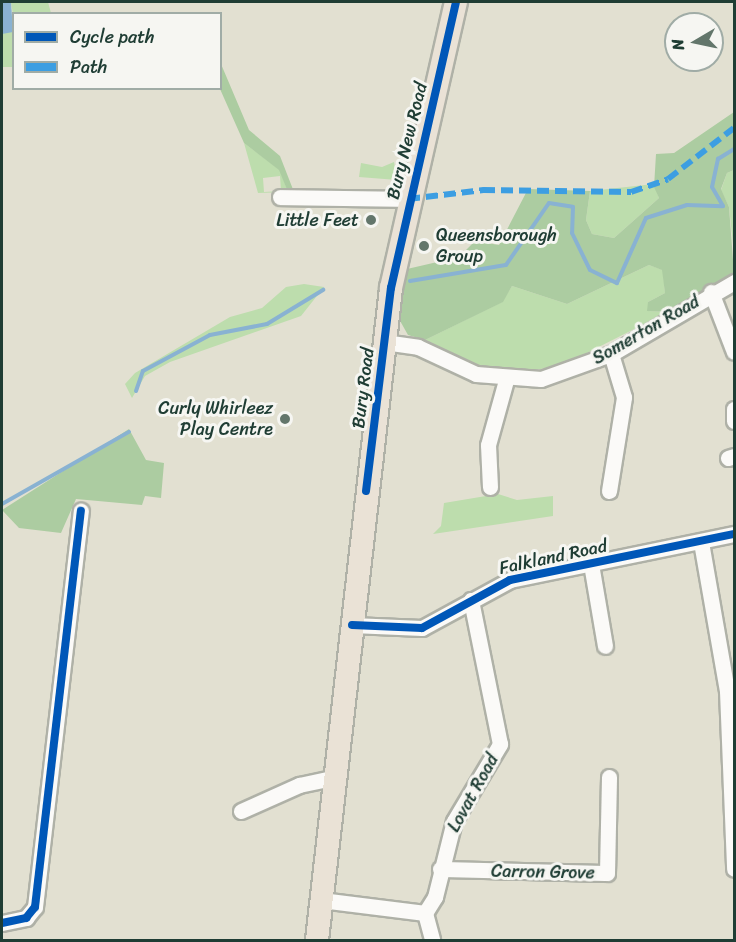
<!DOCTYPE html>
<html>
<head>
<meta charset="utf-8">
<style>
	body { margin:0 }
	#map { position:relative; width:736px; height:942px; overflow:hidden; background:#e2e0d1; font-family:Sriracha,sans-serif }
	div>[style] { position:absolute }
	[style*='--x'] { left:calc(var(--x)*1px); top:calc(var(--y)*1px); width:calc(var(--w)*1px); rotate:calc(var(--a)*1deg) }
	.green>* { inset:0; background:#bdddad; transform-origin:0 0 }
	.forest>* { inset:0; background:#accca1 }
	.water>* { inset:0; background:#89b2d2 }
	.stream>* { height:4px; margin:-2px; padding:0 2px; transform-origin:2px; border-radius:2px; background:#89b2d2 }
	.roads { filter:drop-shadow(2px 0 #afb1a7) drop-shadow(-2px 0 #afb1a7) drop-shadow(0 2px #afb1a7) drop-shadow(0 -2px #afb1a7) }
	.minor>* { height:15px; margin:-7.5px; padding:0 7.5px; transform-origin:7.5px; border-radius:7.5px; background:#fbfaf8 }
	.highway>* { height:22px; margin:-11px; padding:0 11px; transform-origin:11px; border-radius:11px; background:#eae2d6 }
	.quiet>* { height:6px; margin-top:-3px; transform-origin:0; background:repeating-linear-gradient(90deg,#3c9ee2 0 12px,transparent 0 18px) }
	.cycleway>* { height:8px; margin:-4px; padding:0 4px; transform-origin:4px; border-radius:4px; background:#0057b8 }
	.dots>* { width:16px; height:16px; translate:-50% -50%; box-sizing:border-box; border:3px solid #f6f6f2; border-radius:50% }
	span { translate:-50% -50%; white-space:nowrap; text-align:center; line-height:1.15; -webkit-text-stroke:6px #f6f6f2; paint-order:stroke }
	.street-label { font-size:18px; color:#1f3d34 }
	.poi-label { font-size:18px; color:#1f3d34 }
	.right { translate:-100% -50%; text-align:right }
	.left { translate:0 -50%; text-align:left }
	.frame { position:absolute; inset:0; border:3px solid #1f3d34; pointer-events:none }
	.legend { position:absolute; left:12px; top:12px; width:210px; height:78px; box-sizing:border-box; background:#f6f6f2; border:2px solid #a0aca6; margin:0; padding:8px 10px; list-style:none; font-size:18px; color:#1f3d34 }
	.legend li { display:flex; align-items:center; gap:12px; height:30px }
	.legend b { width:30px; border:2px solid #a0aca6 }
	.north { position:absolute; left:664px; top:12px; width:60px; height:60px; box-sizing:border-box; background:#f6f6f2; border:2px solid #a0aca6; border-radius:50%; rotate:261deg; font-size:16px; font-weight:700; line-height:24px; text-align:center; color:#1f3d34 }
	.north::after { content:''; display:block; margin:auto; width:21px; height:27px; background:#63766b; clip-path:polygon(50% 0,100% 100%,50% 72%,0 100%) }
</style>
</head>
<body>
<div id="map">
	<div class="green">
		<i style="clip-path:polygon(11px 2px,48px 2px,51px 13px,13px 15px)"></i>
		<i style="left:13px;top:32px;width:35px;height:11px;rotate:90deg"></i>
		<i style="clip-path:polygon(evenodd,244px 143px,280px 170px,288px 192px,258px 193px,244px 143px,280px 176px,281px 191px,264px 192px,263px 178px,280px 176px)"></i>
		<i style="clip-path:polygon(394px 162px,397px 180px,359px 177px,361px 163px,382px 167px)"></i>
		<i style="clip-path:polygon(734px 170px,734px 254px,729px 207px,721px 190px,727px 173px)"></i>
		<i style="clip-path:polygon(654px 184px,659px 198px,614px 238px,592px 234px,586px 220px,590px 191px)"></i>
		<i style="clip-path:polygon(649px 265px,663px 270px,665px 293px,648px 302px,648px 311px,668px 312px,561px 366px,513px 373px,483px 369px,425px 340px,502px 302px,512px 286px,567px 304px)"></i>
		<i style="clip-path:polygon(304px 284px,324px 287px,301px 316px,170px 362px,145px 376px,132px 398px,125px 384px,135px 373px,230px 317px,262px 308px,286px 287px)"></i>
		<i style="clip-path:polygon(498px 494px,517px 500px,553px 496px,553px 516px,433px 534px,441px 526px,444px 503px)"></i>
	</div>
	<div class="forest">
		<i style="clip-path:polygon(221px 64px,249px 130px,280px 156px,294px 192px,288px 192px,279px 170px,244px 143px,220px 89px)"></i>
		<i style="clip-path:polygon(734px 112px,734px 170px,727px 173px,721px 189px,729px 207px,734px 273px,668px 312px,647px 311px,648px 302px,665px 293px,662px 270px,649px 265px,567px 304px,512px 286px,503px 302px,425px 340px,408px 335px,399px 319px,407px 269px,459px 257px,475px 241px,499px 245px,528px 189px,590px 191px,586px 220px,592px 234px,614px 238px,659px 198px,654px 187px,656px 154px,674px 153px)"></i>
		<i style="clip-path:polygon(129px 429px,146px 460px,164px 463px,161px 498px,145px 496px,142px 505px,76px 499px,61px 533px,19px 528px,2px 510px)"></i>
	</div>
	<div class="water">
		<i style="clip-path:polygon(2px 2px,11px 2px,13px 32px,2px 34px)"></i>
	</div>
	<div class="stream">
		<i style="--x:410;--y:281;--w:97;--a:-9.5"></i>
		<i style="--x:506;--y:265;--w:75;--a:-55.3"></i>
		<i style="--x:549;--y:203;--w:24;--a:9"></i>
		<i style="--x:573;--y:207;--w:26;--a:92"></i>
		<i style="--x:572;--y:233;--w:41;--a:64.1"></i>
		<i style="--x:590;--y:270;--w:30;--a:26"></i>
		<i style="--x:617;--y:283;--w:71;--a:-66"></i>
		<i style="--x:646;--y:218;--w:43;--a:-17.6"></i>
		<i style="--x:687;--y:205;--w:36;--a:2"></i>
		<i style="--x:723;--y:206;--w:22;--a:-120"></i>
		<i style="--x:712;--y:187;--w:29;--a:-78"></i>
		<i style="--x:718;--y:159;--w:19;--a:-32"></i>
		<i style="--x:136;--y:391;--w:21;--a:-71"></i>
		<i style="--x:143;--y:371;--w:76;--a:-28.2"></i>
		<i style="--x:210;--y:335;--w:58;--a:-10.9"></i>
		<i style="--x:267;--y:324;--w:66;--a:-31.3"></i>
		<i style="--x:2;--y:504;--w:146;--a:-29.6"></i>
	</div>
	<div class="roads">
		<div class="minor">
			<i style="--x:280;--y:197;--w:127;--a:0.9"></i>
			<i style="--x:711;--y:292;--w:64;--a:69"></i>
			<i style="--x:384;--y:342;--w:34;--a:8"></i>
			<i style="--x:418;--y:347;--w:64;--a:25"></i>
			<i style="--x:476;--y:374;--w:65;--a:4.4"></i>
			<i style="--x:541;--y:379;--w:74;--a:-19.7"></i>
			<i style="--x:611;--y:354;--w:143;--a:-30.3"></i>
			<i style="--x:734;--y:409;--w:12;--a:90"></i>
			<i style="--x:728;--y:458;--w:6;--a:-18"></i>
			<i style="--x:490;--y:487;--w:42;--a:-92.7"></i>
			<i style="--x:488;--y:445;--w:67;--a:-74.5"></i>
			<i style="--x:609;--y:491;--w:95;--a:-80.9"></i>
			<i style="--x:624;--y:397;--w:45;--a:-106.8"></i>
			<i style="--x:701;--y:542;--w:151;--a:80.1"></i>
			<i style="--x:727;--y:691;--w:178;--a:87.7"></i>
			<i style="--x:591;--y:564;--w:83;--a:80.3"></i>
			<i style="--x:352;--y:625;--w:70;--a:2.5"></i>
			<i style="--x:422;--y:628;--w:100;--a:-28.6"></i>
			<i style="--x:510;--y:580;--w:229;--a:-11.6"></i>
			<i style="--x:241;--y:811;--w:64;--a:-24.1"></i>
			<i style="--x:299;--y:785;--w:38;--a:-12"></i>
			<i style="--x:440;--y:869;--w:167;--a:1.4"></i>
			<i style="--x:607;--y:873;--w:96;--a:-88.8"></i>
			<i style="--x:321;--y:900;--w:105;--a:7.1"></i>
			<i style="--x:425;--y:913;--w:28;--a:75"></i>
			<i style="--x:425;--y:913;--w:19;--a:-58"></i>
			<i style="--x:435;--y:897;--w:78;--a:-76"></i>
			<i style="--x:454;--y:821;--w:90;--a:-59.1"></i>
			<i style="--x:500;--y:744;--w:147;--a:-101.4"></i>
			<i style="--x:2;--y:923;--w:25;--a:-12"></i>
			<i style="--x:26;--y:918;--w:14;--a:-51"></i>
			<i style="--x:35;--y:907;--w:399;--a:-83.4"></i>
		</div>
		<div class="highway">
			<i style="--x:317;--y:940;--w:656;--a:-83.52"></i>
			<i style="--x:391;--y:288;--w:293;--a:-77.2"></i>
		</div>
	</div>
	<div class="quiet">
		<i style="--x:408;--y:199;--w:76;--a:-6.8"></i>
		<i style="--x:483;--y:190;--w:148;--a:0.8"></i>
		<i style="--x:631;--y:192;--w:39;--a:-19"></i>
		<i style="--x:668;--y:179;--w:83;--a:-37.7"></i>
	</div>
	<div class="cycleway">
		<i style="--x:366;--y:491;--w:205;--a:-83"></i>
		<i style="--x:391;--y:288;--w:293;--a:-77.2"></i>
		<i style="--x:352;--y:625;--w:70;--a:2.5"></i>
		<i style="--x:422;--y:628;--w:100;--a:-28.6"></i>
		<i style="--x:510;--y:580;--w:229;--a:-11.6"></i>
		<i style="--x:2;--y:923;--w:25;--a:-12"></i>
		<i style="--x:26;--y:918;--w:14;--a:-51"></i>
		<i style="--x:35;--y:907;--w:399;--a:-83.4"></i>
	</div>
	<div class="dots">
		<i style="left:371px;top:220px;background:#63766b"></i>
		<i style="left:424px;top:246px;background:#63766b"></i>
		<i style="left:285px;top:419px;background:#63766b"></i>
	</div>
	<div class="street-label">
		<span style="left:407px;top:141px;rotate:-76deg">Bury New Road</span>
		<span style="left:646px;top:330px;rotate:-30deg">Somerton Road</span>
		<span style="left:363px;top:388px;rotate:-83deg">Bury Road</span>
		<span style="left:553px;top:557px;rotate:-12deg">Falkland Road</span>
		<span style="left:473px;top:793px;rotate:-61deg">Lovat Road</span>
		<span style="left:543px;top:872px;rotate:1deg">Carron Grove</span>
	</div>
	<div class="poi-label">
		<span class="right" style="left:359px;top:220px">Little Feet</span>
		<span class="left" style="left:436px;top:246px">Queensborough<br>Group</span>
		<span class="right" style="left:273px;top:419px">Curly Whirleez<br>Play Centre</span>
	</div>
	<div class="frame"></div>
	<ul class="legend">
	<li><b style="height:8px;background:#0057b8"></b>Cycle path</li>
	<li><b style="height:8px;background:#3c9ee2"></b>Path</li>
	</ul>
	<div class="north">N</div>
</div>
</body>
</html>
